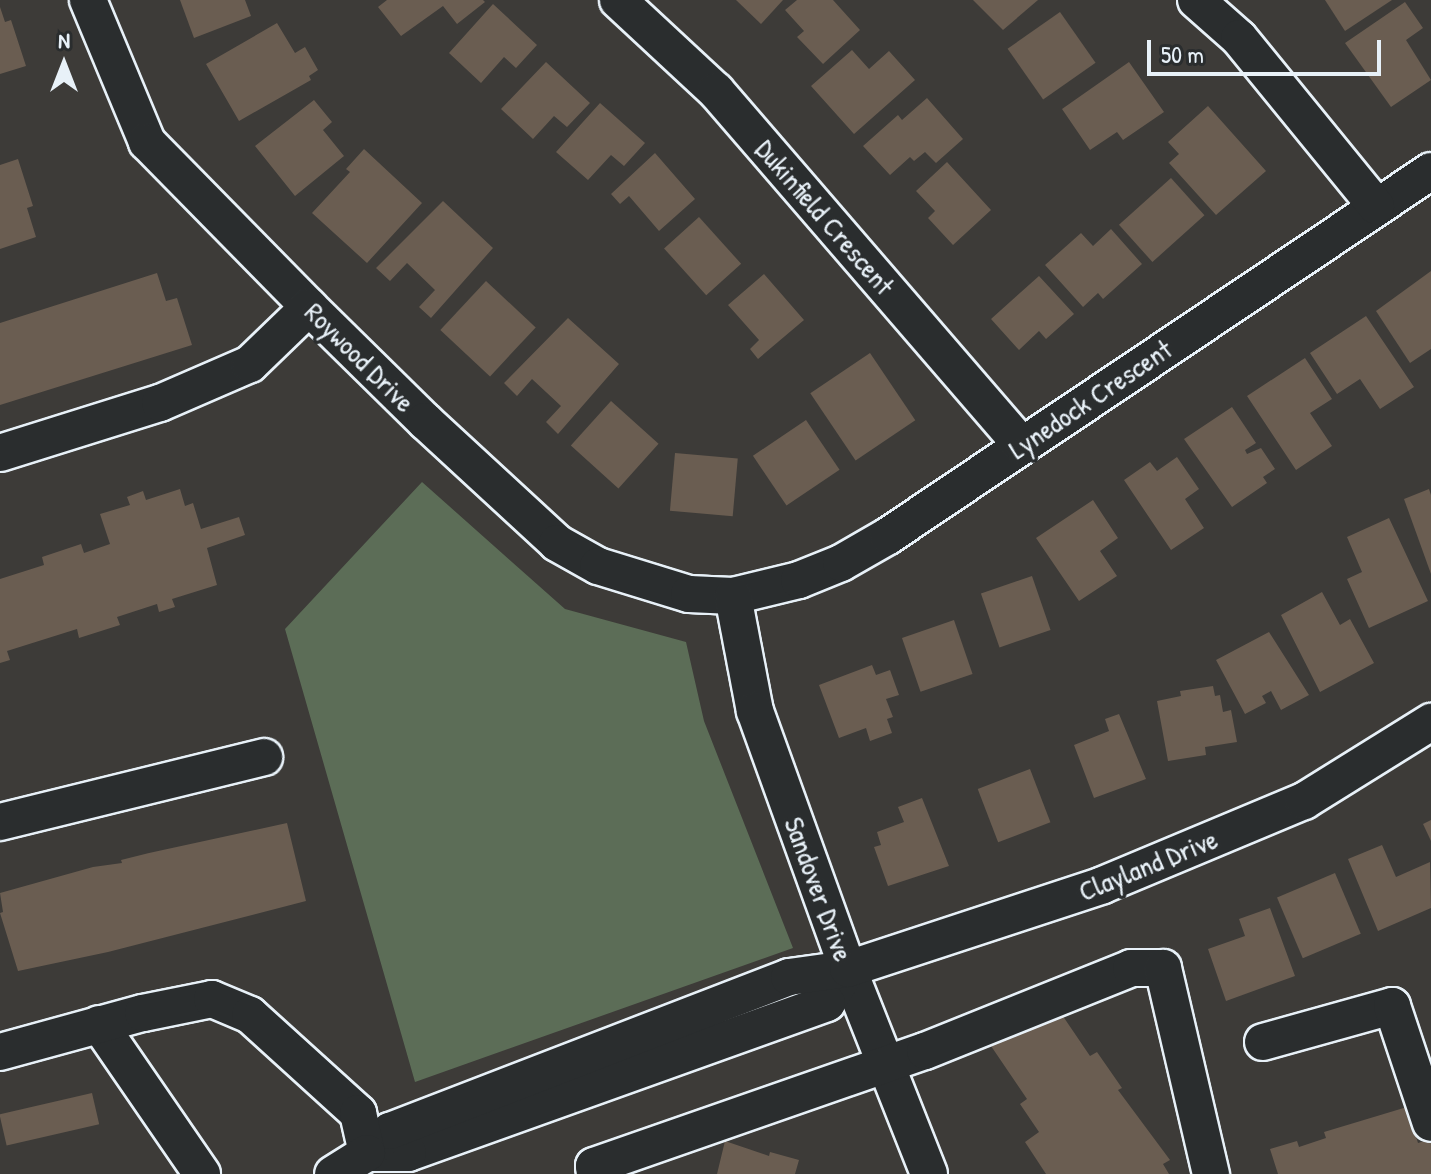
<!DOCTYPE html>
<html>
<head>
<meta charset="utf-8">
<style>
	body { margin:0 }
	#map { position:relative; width:1431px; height:1174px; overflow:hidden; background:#3d3b38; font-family:"Patrick Hand",sans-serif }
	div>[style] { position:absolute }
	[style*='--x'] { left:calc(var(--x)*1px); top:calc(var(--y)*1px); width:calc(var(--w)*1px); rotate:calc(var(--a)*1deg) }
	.green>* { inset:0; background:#5c6d57 }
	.building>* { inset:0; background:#6a5d51; transform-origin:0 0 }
	.roads { filter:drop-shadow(2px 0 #e8f1f8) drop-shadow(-2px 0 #e8f1f8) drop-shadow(0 2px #e8f1f8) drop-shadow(0 -2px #e8f1f8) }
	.minor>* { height:36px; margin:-18px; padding:0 18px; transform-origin:18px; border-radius:18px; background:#2a2d2e }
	span { translate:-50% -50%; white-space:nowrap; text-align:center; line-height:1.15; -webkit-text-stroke:7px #2a2d2e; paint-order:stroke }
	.street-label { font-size:28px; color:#e8f1f8 }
	.north { position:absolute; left:24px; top:24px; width:80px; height:80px; -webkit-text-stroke:6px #2a2d2e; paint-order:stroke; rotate:0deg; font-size:22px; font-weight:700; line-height:32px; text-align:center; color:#e8f1f8 }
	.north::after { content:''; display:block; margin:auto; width:28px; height:36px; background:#e8f1f8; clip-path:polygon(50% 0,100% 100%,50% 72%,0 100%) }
	.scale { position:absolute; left:1147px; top:40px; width:234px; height:36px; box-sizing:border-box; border:4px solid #e8f1f8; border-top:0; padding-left:10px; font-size:24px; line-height:28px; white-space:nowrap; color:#e8f1f8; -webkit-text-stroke:6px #2a2d2e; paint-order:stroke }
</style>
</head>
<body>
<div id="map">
	<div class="green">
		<i style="clip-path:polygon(422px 482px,565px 609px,686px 642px,704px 721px,793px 948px,415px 1082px,285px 629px)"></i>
	</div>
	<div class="building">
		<i style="clip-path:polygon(180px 0,245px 0,251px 16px,194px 38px)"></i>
		<i style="clip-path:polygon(387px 0,483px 0,485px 2px,457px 24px,443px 6px,401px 36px,378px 7px)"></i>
		<i style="clip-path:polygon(736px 0,783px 0,761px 24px)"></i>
		<i style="clip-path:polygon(797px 0,833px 0,860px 30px,823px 64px,797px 37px,804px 31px,785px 10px)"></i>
		<i style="clip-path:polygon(973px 0,1038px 0,1003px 30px)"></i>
		<i style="clip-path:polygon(1325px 0,1392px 0,1345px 31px)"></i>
		<i style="clip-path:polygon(1405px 2px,1423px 28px,1406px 40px,1431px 80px,1391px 107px,1345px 43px)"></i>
		<i style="clip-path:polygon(493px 4px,537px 45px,516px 68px,504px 57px,481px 83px,449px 53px)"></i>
		<i style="clip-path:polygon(0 7px,5px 22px,11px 20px,26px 66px,0 74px)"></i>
		<i style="left:1060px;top:12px;width:62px;height:64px;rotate:55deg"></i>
		<i style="clip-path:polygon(277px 23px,295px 53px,305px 47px,318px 70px,309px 76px,311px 80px,239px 121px,206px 64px)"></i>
		<i style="clip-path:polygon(852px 50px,869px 69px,889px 51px,915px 80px,854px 134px,811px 86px)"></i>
		<i style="clip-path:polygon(546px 62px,590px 103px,567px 127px,554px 116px,533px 139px,501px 109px)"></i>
		<i style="clip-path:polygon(1129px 62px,1164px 112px,1123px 140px,1117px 132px,1090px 150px,1062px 109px)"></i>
		<i style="clip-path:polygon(927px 98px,963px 139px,936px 163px,925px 152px,914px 161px,910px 157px,890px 175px,863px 146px,898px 115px,902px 120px)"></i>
		<i style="clip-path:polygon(314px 100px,332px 122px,323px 130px,344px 156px,295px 196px,255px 146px)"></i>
		<i style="clip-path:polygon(600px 103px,645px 143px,624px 166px,611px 155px,588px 180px,556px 152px)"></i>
		<i style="clip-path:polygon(1208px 106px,1266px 171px,1216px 215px,1169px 163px,1179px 154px,1168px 142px)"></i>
		<i style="clip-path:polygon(364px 149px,422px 203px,367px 263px,312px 213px,350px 172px,346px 169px)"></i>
		<i style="clip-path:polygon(655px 153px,695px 199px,659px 231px,629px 196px,620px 204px,611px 194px)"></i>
		<i style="clip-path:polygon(18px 159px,33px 206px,27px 208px,36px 237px,0 249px,0 165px)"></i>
		<i style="clip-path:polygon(947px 162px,991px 210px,953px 245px,928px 218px,935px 211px,916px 191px)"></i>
		<i style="left:1171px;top:178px;width:50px;height:70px;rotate:48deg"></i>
		<i style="clip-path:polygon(443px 201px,493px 248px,431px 318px,419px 307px,435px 290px,407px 263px,390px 281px,376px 268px)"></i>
		<i style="left:699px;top:217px;width:63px;height:47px;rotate:48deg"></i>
		<i style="clip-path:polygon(1111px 229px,1142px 264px,1103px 299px,1098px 293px,1083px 307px,1045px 265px,1081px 233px,1093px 246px)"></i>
		<i style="clip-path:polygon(1431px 271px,1431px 349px,1410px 363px,1376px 311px)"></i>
		<i style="clip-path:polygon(157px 273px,166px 301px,177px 298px,192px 345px,0 405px,0 323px)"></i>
		<i style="clip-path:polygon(764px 274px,804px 320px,758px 359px,750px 349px,759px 340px,728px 305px)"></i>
		<i style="clip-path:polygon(1039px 276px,1074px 314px,1046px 339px,1039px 331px,1019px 350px,991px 319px)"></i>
		<i style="left:486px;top:281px;width:68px;height:67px;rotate:43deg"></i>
		<i style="clip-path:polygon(1366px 316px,1414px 387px,1380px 409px,1360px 379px,1337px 394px,1310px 353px)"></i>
		<i style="clip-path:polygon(568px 318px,619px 364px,558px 434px,546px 422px,561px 406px,532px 379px,517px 396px,504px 383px)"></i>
		<i style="left:870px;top:353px;width:81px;height:72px;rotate:56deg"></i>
		<i style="clip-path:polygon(1305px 358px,1332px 399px,1310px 413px,1332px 446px,1296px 470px,1247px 396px)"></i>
		<i style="left:611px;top:401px;width:64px;height:60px;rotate:42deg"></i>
		<i style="clip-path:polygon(1232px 407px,1256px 443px,1245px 450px,1247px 454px,1261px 448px,1275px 469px,1263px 477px,1267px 483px,1232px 507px,1184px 439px)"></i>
		<i style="left:806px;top:420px;width:60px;height:64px;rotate:56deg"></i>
		<i style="left:675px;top:453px;width:63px;height:58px;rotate:5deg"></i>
		<i style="clip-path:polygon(1177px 457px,1199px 489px,1185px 499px,1204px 528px,1171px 550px,1124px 480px,1150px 462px,1157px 471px)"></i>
		<i style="clip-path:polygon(180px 489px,185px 506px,193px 503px,201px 529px,239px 517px,245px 535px,207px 548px,217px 585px,172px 599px,175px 607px,159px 612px,157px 604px,117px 617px,120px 625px,79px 638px,77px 629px,7px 651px,10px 660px,0 663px,0 579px,44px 565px,42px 557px,81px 544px,84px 553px,110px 544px,100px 514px,130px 505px,127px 497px,143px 491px,146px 500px)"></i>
		<i style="clip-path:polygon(1429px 489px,1431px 495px,1431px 574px,1404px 499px)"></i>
		<i style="clip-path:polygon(1093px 500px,1118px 538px,1100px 551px,1117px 576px,1079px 601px,1036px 538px)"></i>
		<i style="clip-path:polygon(1389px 518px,1428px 601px,1369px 628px,1347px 579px,1362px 572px,1347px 537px)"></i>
		<i style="left:1032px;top:576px;width:57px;height:54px;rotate:71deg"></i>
		<i style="clip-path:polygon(1322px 592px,1340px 625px,1350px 619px,1374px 663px,1320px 692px,1281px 615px)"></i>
		<i style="left:954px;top:620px;width:57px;height:55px;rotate:71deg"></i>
		<i style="clip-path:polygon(1269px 632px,1309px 695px,1281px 710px,1271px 691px,1262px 696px,1266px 703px,1245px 714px,1216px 660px)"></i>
		<i style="clip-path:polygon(872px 665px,876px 675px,890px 670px,899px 695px,886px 699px,893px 717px,887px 719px,892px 733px,870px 741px,866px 728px,839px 738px,819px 685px)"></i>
		<i style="clip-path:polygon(1213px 686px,1215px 696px,1220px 695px,1223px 712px,1231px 710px,1237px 742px,1205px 747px,1206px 755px,1168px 761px,1157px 701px,1181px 696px,1180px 691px)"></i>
		<i style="clip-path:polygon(1119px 714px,1146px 779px,1094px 798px,1074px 745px,1109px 731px,1105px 719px)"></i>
		<i style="left:1030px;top:769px;width:57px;height:56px;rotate:69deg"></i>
		<i style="clip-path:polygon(922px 798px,949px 866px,888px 886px,874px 847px,881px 845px,877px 832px,904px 822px,898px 807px)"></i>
		<i style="clip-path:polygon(1431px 820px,1431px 841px,1423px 824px)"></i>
		<i style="clip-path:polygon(287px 823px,306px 901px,108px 952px,18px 971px,0 913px,3px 912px,0 893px,93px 867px,122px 863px,121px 860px,149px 853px)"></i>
		<i style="clip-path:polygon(1382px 845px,1396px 877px,1430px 862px,1431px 908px,1378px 931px,1348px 859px)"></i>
		<i style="left:1335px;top:873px;width:66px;height:63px;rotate:67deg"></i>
		<i style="clip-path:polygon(1270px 908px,1295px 976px,1226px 1001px,1208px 949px,1245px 936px,1239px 919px)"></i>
		<i style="clip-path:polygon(1054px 1003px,1090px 1056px,1097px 1052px,1122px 1088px,1118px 1090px,1170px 1160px,1163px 1164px,1169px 1174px,1046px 1174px,1025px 1142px,1039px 1132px,1020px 1104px,1027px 1099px,991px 1046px)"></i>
		<i style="left:92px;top:1093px;width:32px;height:95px;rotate:77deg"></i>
		<i style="clip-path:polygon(1407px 1107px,1418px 1143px,1431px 1139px,1431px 1174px,1278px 1174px,1270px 1149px,1297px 1141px,1299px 1147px,1326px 1138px,1324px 1132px)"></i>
		<i style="clip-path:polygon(725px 1141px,769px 1156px,770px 1152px,799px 1160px,795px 1174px,717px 1174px)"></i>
	</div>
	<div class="roads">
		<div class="minor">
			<i style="--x:88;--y:0;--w:154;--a:67.4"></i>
			<i style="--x:147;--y:142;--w:231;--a:45.5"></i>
			<i style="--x:309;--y:307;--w:163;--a:44.5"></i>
			<i style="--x:425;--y:421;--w:180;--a:42.7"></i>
			<i style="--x:557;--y:543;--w:47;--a:29.3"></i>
			<i style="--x:598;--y:566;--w:95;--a:17.1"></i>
			<i style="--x:689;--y:594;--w:44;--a:2.6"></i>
			<i style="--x:733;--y:596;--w:68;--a:-13.6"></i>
			<i style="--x:799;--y:580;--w:45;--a:-22"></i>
			<i style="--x:841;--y:563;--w:54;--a:-29.9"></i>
			<i style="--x:888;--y:536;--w:654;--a:-33.91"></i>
			<i style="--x:618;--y:0;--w:134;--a:42.9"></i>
			<i style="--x:716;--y:91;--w:468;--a:49.2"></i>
			<i style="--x:1196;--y:0;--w:57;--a:41.5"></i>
			<i style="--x:1239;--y:38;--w:217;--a:50.8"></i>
			<i style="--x:0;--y:453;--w:168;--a:-17.4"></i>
			<i style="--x:160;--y:403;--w:98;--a:-23.4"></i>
			<i style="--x:250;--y:364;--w:82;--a:-44"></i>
			<i style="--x:733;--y:596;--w:117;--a:79.2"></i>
			<i style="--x:755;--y:711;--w:274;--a:70.2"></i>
			<i style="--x:848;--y:969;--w:220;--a:68.4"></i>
			<i style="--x:0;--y:822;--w:272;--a:-13.8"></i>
			<i style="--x:848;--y:969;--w:40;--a:122"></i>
			<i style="--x:827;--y:1003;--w:445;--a:160.3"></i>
			<i style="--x:408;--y:1153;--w:41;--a:180"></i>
			<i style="--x:367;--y:1153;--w:32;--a:-44"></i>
			<i style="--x:390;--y:1131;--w:428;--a:-21.1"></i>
			<i style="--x:789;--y:977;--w:60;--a:-7.7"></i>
			<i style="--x:848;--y:969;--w:268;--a:-18.2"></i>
			<i style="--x:1103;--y:885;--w:218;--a:-22.7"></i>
			<i style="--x:1304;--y:801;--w:150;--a:-31.9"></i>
			<i style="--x:99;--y:1024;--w:182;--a:55.5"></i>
			<i style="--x:1263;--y:1042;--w:134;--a:-15.6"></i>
			<i style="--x:1392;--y:1006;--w:123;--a:71.6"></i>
			<i style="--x:0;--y:1052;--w:148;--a:-15.3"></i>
			<i style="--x:143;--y:1013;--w:70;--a:-11.5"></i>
			<i style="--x:212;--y:999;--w:41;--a:22.8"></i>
			<i style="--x:250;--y:1015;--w:146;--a:42.2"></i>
			<i style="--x:358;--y:1113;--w:41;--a:77.3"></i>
			<i style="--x:367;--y:1153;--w:40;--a:148"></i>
			<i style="--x:595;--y:1174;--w:8;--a:-97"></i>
			<i style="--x:594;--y:1166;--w:350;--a:-19.2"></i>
			<i style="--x:925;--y:1051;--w:222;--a:-21.9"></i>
			<i style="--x:1131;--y:968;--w:32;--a:0"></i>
			<i style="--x:1163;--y:968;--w:212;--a:76.9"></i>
		</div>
	</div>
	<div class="street-label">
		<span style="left:825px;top:217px;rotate:49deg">Dukinfield Crescent</span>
		<span style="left:360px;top:357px;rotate:45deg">Roywood Drive</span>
		<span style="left:1090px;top:399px;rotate:-34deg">Lynedock Crescent</span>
		<span style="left:1148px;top:865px;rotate:-22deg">Clayland Drive</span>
		<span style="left:819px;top:889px;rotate:70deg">Sandover Drive</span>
	</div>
	<div class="north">N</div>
	<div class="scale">50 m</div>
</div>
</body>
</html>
